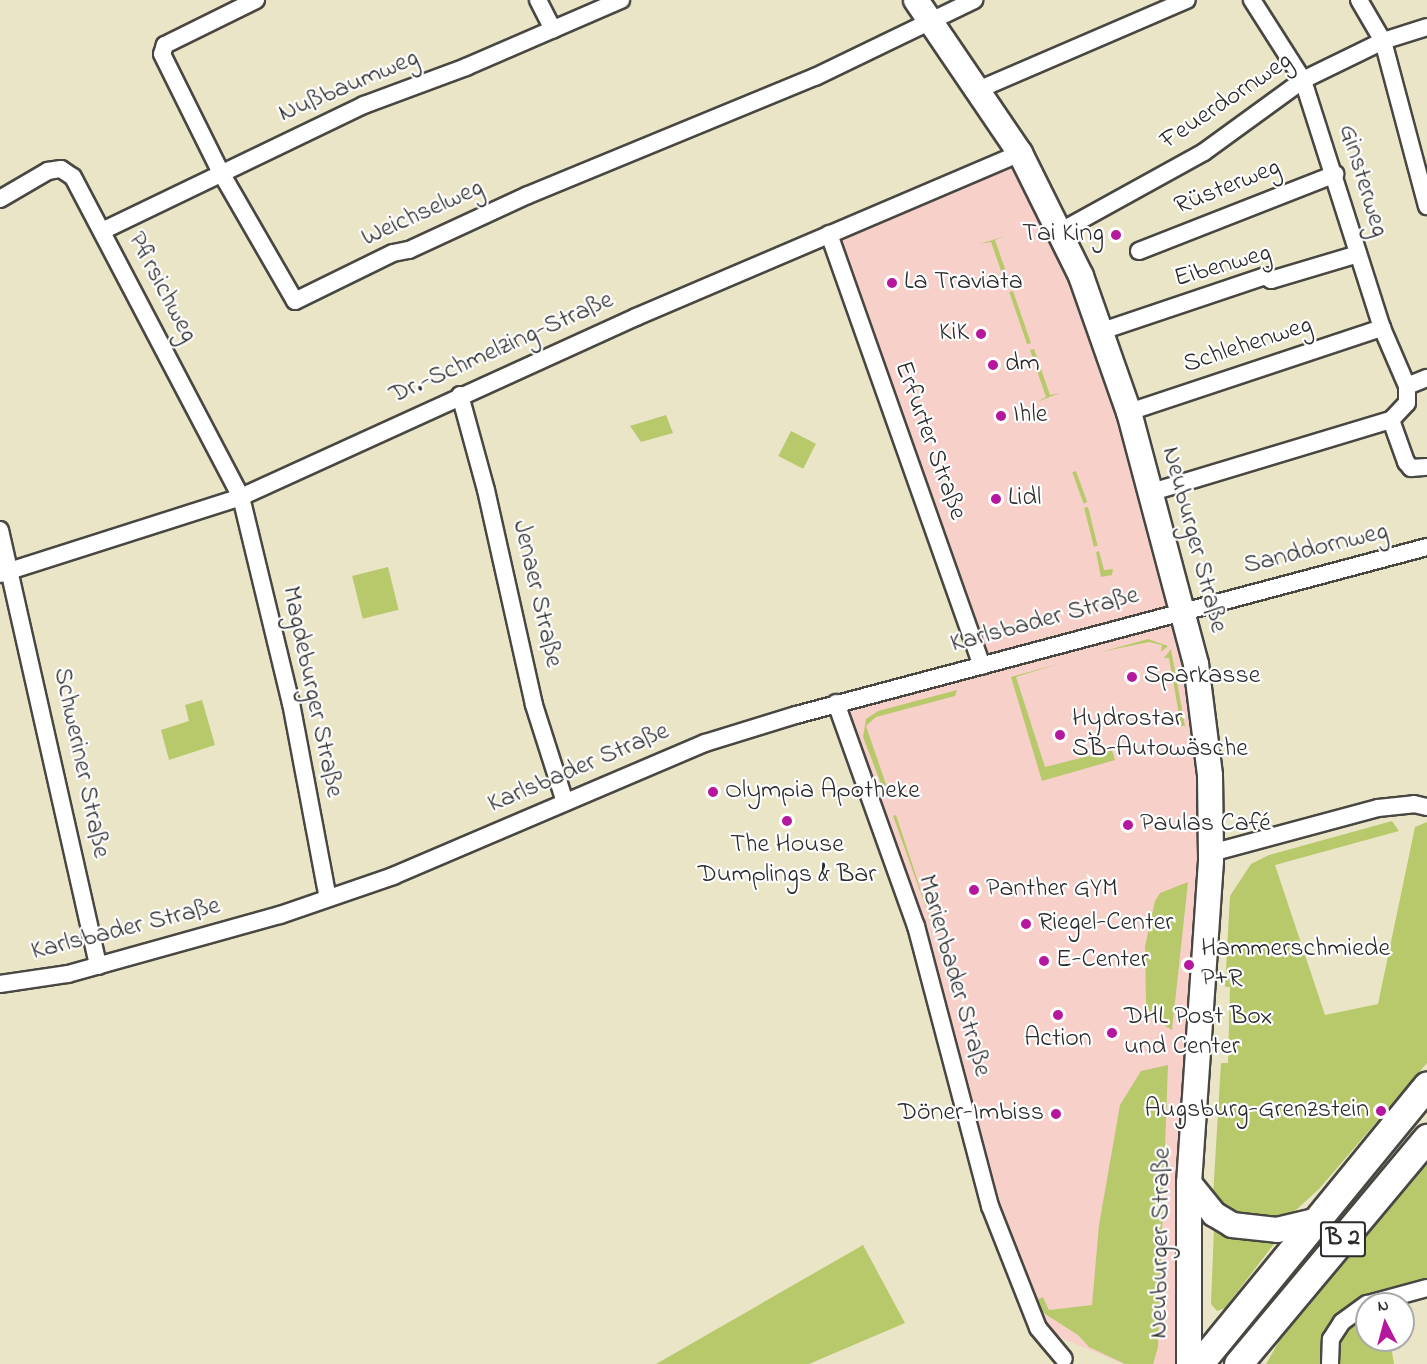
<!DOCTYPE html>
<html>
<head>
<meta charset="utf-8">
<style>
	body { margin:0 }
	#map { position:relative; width:1427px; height:1364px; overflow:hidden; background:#ebe5c7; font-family:"Indie Flower",sans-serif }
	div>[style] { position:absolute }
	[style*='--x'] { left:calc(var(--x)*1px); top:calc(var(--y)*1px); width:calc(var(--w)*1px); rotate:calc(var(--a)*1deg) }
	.built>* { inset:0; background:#f7d0ca }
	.green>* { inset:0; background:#b8c96c; transform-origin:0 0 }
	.roads { filter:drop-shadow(2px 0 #484742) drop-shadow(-2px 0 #484742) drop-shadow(0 2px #484742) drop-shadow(0 -2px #484742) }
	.street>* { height:16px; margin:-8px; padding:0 8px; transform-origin:8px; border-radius:8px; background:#fff }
	.secondary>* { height:24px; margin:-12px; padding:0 12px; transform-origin:12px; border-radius:12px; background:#fff }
	.primary>* { height:27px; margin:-13.5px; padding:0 13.5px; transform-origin:13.5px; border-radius:13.5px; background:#fff }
	.dots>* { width:16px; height:16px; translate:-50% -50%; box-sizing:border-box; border:3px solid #fff; border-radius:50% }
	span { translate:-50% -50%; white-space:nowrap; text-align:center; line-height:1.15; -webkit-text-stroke:4.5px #fff; paint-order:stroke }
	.shield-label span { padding:2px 4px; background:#fff; border:2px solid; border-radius:4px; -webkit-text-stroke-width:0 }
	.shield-label { font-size:24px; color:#2b2b2b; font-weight:700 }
	.street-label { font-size:26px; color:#2b2b2b }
	.poi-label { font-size:26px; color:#2b2b2b }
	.right { translate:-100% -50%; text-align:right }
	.left { translate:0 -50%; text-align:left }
	.north { position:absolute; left:1355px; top:1292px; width:60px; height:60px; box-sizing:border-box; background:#fff; border:2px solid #aaa; border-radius:50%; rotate:354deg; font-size:16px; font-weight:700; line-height:24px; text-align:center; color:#2b2b2b }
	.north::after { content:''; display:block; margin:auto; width:21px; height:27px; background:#b5179e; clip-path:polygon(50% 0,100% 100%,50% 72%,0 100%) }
</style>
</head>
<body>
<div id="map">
	<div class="built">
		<i style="clip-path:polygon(1020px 153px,1081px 276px,1204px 717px,1189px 1364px,1123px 1364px,1038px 1328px,990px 1206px,916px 926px,836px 703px,981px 666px,829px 234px)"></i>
	</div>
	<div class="green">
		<i style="clip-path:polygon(1005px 236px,995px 240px,1011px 286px,1007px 288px,991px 242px,980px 244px)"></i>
		<i style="left:1013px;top:291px;width:55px;height:4px;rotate:71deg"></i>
		<i style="clip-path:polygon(1034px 349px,1050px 395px,1060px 393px,1037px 402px,1046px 397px,1030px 350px)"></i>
		<i style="clip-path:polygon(666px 415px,673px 433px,641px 442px,630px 426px)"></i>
		<i style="left:791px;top:431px;width:28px;height:28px;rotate:27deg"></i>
		<i style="left:1076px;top:471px;width:33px;height:4px;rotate:70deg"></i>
		<i style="left:1088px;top:507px;width:40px;height:4px;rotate:76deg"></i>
		<i style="clip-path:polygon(1099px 551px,1104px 570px,1113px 569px,1112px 575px,1101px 577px,1096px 552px)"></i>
		<i style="left:388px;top:567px;width:44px;height:37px;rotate:76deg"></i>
		<i style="clip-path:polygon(1148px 639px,1168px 646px,1161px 652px,1162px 645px,1149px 642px,1101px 652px)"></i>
		<i style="clip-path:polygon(1171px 649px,1185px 726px,1181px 726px,1169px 658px,1164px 658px)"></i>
		<i style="clip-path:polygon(1058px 664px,1016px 677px,1045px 767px,1112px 750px,1115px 760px,1042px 781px,1011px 677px)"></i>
		<i style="clip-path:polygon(957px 690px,955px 696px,876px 717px,866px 726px,889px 793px,885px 794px,863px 737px,866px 719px,878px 711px)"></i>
		<i style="clip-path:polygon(202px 700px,215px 745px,169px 760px,161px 730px,189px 721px,185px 705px)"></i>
		<i style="clip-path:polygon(896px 815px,934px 930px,893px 816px)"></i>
		<i style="clip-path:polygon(1392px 821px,1399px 831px,1275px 865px,1325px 1015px,1378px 1004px,1415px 827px,1427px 822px,1427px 1063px,1319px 1189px,1296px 1210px,1269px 1223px,1222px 1210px,1213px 1196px,1221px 1063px,1228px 1063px,1230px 987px,1225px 987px,1230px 896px,1251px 864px,1269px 855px)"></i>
		<i style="clip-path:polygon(1188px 882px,1172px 1030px,1152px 1018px,1146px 1003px,1145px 946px,1155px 901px,1160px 893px)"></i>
		<i style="clip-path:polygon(1168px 1065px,1158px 1347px,1153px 1364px,1125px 1364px,1089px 1347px,1078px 1335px,1042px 1312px,1037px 1300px,1043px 1297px,1049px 1310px,1092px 1305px,1099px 1225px,1120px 1105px,1141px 1071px)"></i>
		<i style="clip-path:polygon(1427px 1161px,1427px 1279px,1367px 1300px,1367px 1340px,1390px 1340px,1394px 1364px,1266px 1364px,1283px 1334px)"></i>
		<i style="clip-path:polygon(1214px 1228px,1277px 1240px,1225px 1308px,1217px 1311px,1211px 1304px)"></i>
		<i style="clip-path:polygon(863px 1245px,905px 1323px,809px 1364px,656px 1364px)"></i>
	</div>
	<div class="roads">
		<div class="street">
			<i style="--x:256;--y:0;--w:102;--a:153.7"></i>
			<i style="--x:165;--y:45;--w:9;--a:108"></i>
			<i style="--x:162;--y:54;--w:131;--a:63.6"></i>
			<i style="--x:220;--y:171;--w:150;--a:60"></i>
			<i style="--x:295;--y:301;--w:109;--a:-26.1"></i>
			<i style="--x:393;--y:253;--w:16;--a:-11"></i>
			<i style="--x:409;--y:250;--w:131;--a:-24.8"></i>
			<i style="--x:528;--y:195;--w:310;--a:-22.4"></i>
			<i style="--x:815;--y:77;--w:177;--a:-25.8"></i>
			<i style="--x:538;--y:0;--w:33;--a:63"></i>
			<i style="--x:1359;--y:0;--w:48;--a:59.7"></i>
			<i style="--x:1383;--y:41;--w:171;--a:75.1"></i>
			<i style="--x:980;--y:89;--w:225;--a:-23.3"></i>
			<i style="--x:0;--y:199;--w:56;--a:-30.3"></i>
			<i style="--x:48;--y:171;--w:13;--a:-9"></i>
			<i style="--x:61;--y:169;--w:14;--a:34"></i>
			<i style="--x:73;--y:177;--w:361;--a:62.3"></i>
			<i style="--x:241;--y:497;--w:212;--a:76.4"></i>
			<i style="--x:291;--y:703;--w:198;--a:79.3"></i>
			<i style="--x:102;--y:231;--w:291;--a:-25.7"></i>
			<i style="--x:364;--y:105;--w:109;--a:-20.4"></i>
			<i style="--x:466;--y:67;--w:169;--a:-23.4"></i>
			<i style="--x:1061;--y:231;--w:163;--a:-28.9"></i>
			<i style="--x:1204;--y:152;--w:122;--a:-36"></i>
			<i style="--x:1303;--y:80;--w:89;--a:-26"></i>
			<i style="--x:1383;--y:41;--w:46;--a:-17.7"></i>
			<i style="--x:829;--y:234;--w:458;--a:70.5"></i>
			<i style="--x:1139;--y:251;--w:211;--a:-21.4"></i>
			<i style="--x:1102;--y:331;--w:172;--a:-18.6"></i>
			<i style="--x:1265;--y:276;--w:7;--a:34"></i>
			<i style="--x:1271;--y:280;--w:91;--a:-16.6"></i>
			<i style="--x:1407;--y:386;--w:22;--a:-22"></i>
			<i style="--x:460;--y:395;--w:98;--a:74.7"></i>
			<i style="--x:486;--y:490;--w:220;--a:77.4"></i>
			<i style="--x:534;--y:705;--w:102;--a:72.3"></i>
			<i style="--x:1129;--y:412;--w:267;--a:-18.4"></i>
			<i style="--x:1391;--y:420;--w:45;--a:70.3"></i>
			<i style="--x:1406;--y:462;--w:8;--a:50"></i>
			<i style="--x:1411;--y:468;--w:16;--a:-4"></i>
			<i style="--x:1152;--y:492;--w:250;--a:-16.8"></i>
			<i style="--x:1391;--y:420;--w:23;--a:-47"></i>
			<i style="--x:1407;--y:403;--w:17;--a:-90"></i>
			<i style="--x:1407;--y:386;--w:63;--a:-113.3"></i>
			<i style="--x:1382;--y:328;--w:260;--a:-107.7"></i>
			<i style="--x:1303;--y:80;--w:95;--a:-122.5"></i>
			<i style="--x:0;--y:530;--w:447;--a:77.3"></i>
			<i style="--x:0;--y:574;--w:253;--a:-17.7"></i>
			<i style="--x:241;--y:497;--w:434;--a:-24.5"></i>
			<i style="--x:636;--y:317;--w:418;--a:-23.1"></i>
			<i style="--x:836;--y:703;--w:237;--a:70.3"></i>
			<i style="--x:916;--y:926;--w:290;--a:75.2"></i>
			<i style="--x:990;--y:1206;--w:131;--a:68.5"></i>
			<i style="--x:1038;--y:1328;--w:40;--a:50"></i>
			<i style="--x:1211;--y:853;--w:173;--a:-15.1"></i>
			<i style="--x:1378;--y:808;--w:36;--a:-6"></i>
			<i style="--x:1414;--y:804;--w:13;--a:13"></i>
			<i style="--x:0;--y:984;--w:69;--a:-8.4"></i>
			<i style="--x:68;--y:974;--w:220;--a:-15.6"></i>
			<i style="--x:280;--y:915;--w:120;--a:-19"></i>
			<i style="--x:393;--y:876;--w:339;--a:-23.1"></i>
			<i style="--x:705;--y:743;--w:95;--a:-17.1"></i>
			<i style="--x:796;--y:715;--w:653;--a:-14.91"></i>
			<i style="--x:1368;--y:1304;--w:61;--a:-15.2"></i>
			<i style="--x:1330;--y:1364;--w:25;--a:-88"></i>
			<i style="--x:1331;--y:1339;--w:20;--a:-57"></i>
			<i style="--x:1342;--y:1322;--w:31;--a:-36"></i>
		</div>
		<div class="secondary">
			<i style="--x:916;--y:0;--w:185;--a:55.8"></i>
			<i style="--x:1020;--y:153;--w:137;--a:63.6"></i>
			<i style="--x:1081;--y:276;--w:144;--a:70.6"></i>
			<i style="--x:1129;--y:412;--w:261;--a:75.1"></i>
			<i style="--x:1196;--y:664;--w:112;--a:82.8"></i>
			<i style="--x:1210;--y:775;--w:86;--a:89.3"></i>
			<i style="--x:1211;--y:861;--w:323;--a:93.9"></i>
			<i style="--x:1189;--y:1183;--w:181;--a:90"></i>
			<i style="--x:1189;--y:1183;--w:40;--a:51"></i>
			<i style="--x:1214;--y:1214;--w:21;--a:31"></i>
			<i style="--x:1232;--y:1225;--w:45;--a:6.3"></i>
			<i style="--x:1277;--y:1230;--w:43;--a:-13.4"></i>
		</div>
		<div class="primary">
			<i style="--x:1199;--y:1364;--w:360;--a:-50.7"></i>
			<i style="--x:1238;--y:1364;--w:295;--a:-50.1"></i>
		</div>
	</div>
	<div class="dots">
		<i style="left:1116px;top:235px;background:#b5179e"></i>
		<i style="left:892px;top:283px;background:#b5179e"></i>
		<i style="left:981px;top:334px;background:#b5179e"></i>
		<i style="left:993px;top:365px;background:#b5179e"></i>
		<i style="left:1001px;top:416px;background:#b5179e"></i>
		<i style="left:996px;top:499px;background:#b5179e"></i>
		<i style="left:1132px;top:677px;background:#b5179e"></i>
		<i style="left:1060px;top:735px;background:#b5179e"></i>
		<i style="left:713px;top:792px;background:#b5179e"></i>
		<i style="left:787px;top:821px;background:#b5179e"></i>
		<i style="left:1128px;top:825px;background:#b5179e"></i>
		<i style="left:974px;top:890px;background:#b5179e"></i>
		<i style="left:1026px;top:924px;background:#b5179e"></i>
		<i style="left:1044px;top:961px;background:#b5179e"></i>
		<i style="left:1189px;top:965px;background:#b5179e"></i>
		<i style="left:1058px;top:1015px;background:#b5179e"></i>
		<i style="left:1112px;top:1033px;background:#b5179e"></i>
		<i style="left:1381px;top:1111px;background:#b5179e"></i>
		<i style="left:1056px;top:1114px;background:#b5179e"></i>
	</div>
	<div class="shield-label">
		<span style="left:1343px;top:1239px">B 2</span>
	</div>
	<div class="street-label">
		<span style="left:349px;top:87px;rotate:-23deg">Nußbaumweg</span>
		<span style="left:1227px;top:102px;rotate:-34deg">Feuerdornweg</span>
		<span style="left:1362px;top:181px;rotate:73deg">Ginsterweg</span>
		<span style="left:1228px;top:188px;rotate:-22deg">Rüsterweg</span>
		<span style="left:423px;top:214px;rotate:-24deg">Weichselweg</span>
		<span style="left:1223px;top:267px;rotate:-16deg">Eibenweg</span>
		<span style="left:161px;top:288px;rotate:62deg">Pfirsichweg</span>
		<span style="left:1248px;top:346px;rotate:-18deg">Schlehenweg</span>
		<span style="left:502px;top:349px;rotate:-24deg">Dr.-Schmelzing-Straße</span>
		<span style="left:929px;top:441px;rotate:70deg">Erfurter Straße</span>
		<span style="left:1193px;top:540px;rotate:75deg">Neuburger Straße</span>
		<span style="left:1316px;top:550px;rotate:-14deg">Sanddornweg</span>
		<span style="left:536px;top:594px;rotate:77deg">Jenaer Straße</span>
		<span style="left:1045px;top:621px;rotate:-15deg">Karlsbader Straße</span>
		<span style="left:311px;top:692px;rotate:78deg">Magdeburger Straße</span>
		<span style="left:80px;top:763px;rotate:78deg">Schweriner Straße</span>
		<span style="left:579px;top:769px;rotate:-23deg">Karlsbader Straße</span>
		<span style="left:126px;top:930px;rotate:-14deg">Karlsbader Straße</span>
		<span style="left:953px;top:976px;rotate:74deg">Marienbader Straße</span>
		<span style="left:1162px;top:1243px;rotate:-89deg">Neuburger Straße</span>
	</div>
	<div class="poi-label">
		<span class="right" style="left:1104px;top:235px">Tai King</span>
		<span class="left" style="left:904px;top:283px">La Traviata</span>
		<span class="right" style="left:969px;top:334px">KiK</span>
		<span class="left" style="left:1005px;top:365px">dm</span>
		<span class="left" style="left:1013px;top:416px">Ihle</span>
		<span class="left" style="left:1008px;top:499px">Lidl</span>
		<span class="left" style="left:1144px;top:677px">Sparkasse</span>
		<span class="left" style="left:1072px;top:735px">Hydrostar<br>SB-Autowäsche</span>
		<span class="left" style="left:725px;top:792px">Olympia Apotheke</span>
		<span class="left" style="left:1140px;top:825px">Paulas Café</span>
		<span style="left:787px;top:861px">The House<br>Dumplings &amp; Bar</span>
		<span class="left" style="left:986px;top:890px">Panther GYM</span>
		<span class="left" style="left:1038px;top:924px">Riegel-Center</span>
		<span class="left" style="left:1201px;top:965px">Hammerschmiede<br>P+R</span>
		<span class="left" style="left:1056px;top:961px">E-Center</span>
		<span class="left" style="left:1124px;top:1033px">DHL Post Box<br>und Center</span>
		<span style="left:1058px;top:1040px">Action</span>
		<span class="right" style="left:1369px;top:1111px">Augsburg-Grenzstein</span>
		<span class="right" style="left:1044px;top:1114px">Döner-Imbiss</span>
	</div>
	<div class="north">N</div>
</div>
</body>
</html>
